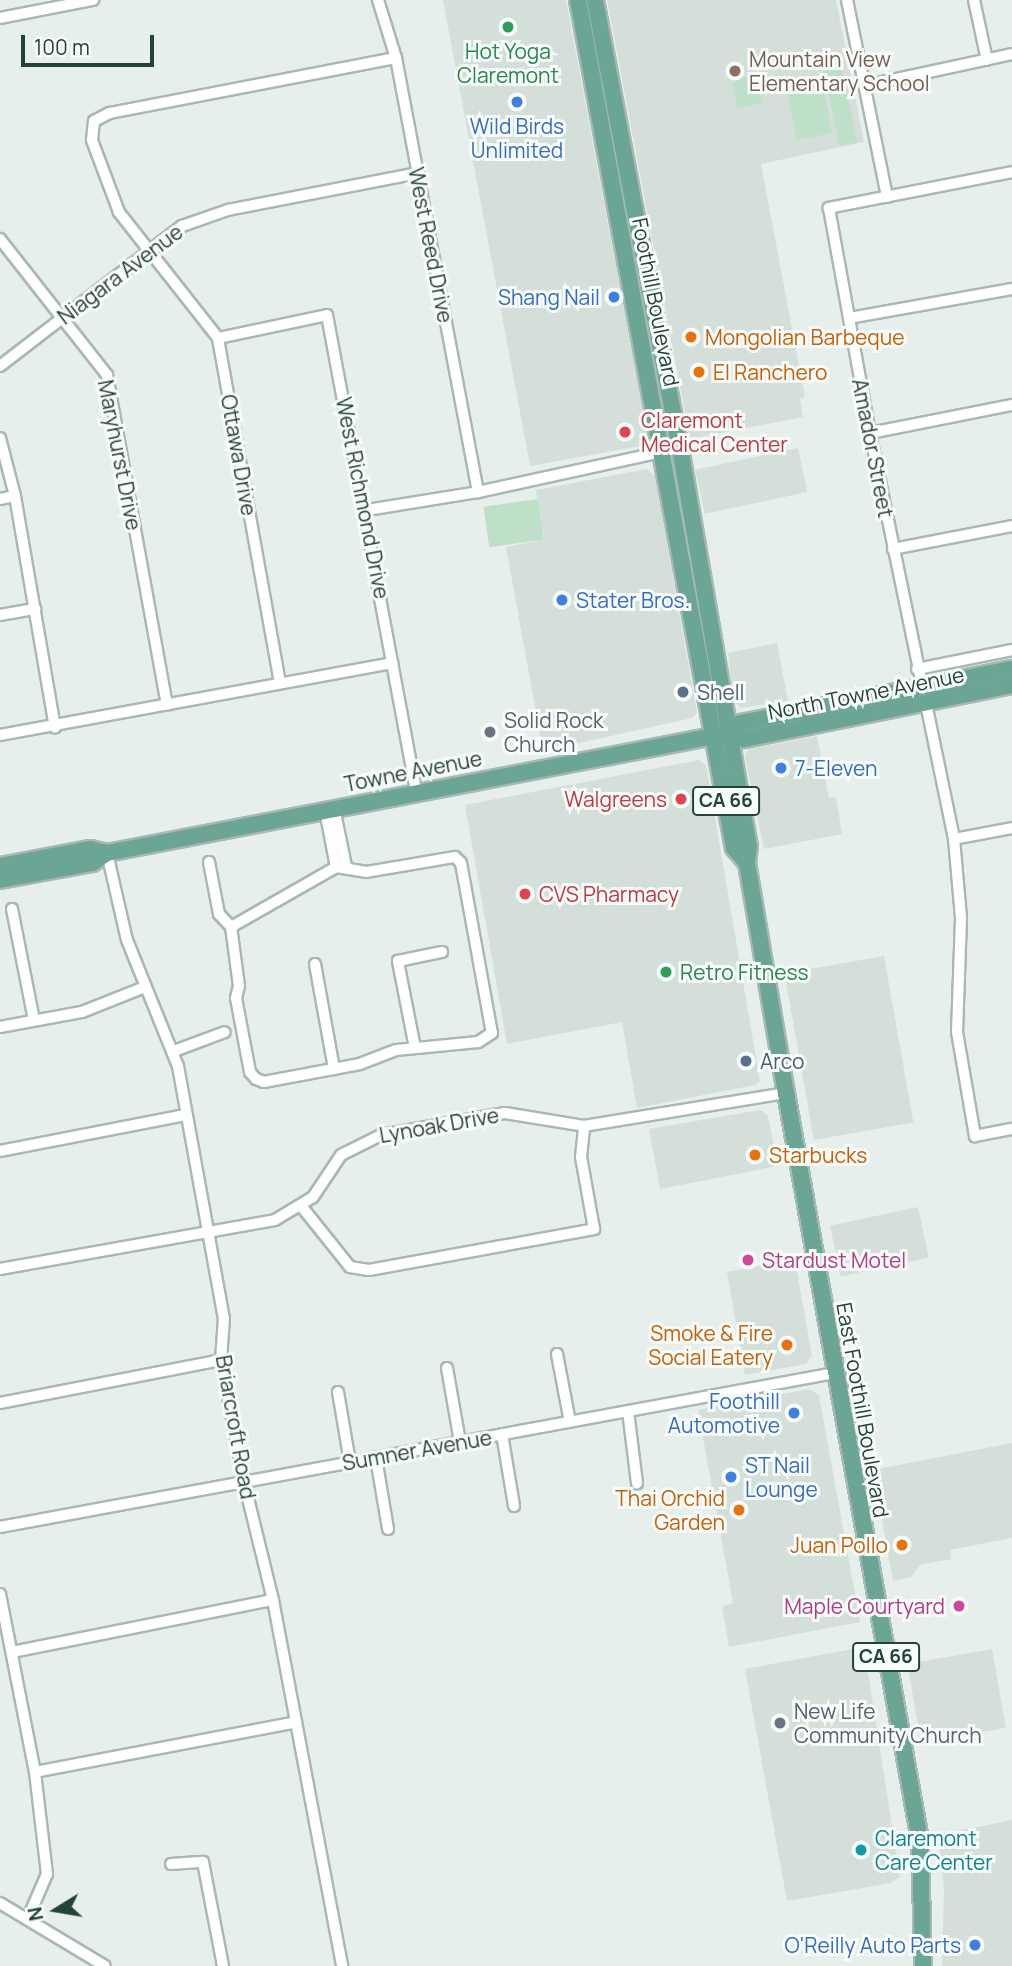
<!DOCTYPE html>
<html>
<head>
<meta charset="utf-8">
<style>
	body { margin:0 }
	#map { position:relative; width:1012px; height:1966px; overflow:hidden; background:#e6efeb; font-family:Manrope,sans-serif }
	div>[style] { position:absolute }
	[style*='--x'] { left:calc(var(--x)*1px); top:calc(var(--y)*1px); width:calc(var(--w)*1px); rotate:calc(var(--a)*1deg) }
	.built>* { inset:0; background:#d4dfda; transform-origin:0 0 }
	.green>* { inset:0; background:#bfe0c8; transform-origin:0 0 }
	.roads { filter:drop-shadow(2px 0 #a8b8b2) drop-shadow(-2px 0 #a8b8b2) drop-shadow(0 2px #a8b8b2) drop-shadow(0 -2px #a8b8b2) }
	.street>* { height:10px; margin:-5px; padding:0 5px; transform-origin:5px; border-radius:5px; background:#fff }
	.primary>* { height:16px; margin:-8px; padding:0 8px; transform-origin:8px; border-radius:8px; background:#6aa596 }
	.dots>* { width:19px; height:19px; translate:-50% -50%; box-sizing:border-box; border:4px solid #f7fbf9; border-radius:50% }
	span { translate:-50% -50%; white-space:nowrap; text-align:center; line-height:1.15; -webkit-text-stroke:6px #f7fbf9; paint-order:stroke }
	.shield-label span { padding:2px 5px; background:#f7fbf9; border:2px solid; border-radius:5px; -webkit-text-stroke-width:0 }
	.shield-label { font-size:19px; color:#24423a; font-weight:700 }
	.leisure-label { font-size:21px; color:#27864d }
	.left { translate:0 -50%; text-align:left }
	.education-label { font-size:21px; color:#785e54 }
	.shop-label { font-size:21px; color:#366cbe }
	.right { translate:-100% -50%; text-align:right }
	.street-label { font-size:21px; color:#24423a }
	.food-label { font-size:21px; color:#c56008 }
	.health-label { font-size:21px; color:#be3a42 }
	.service-label { font-size:21px; color:#4e5e75 }
	.worship-label { font-size:21px; color:#5b616d }
	.hotel-label { font-size:21px; color:#b23c85 }
	.culture-label { font-size:21px; color:#0d838f }
	.north { position:absolute; left:21px; top:1875px; width:70px; height:70px; -webkit-text-stroke:5px #f7fbf9; paint-order:stroke; rotate:259deg; font-size:19px; font-weight:700; line-height:28px; text-align:center; color:#24423a }
	.north::after { content:''; display:block; margin:auto; width:24px; height:32px; background:#24423a; clip-path:polygon(50% 0,100% 100%,50% 72%,0 100%) }
	.scale { position:absolute; left:21px; top:35px; width:133px; height:32px; box-sizing:border-box; border:4px solid #24423a; border-top:0; padding-left:9px; font-size:21px; line-height:24px; white-space:nowrap; color:#24423a; -webkit-text-stroke:5px #f7fbf9; paint-order:stroke }
</style>
</head>
<body>
<div id="map">
	<div class="built">
		<i style="clip-path:polygon(443px 0,566px 0,648px 437px,641px 446px,530px 466px)"></i>
		<i style="clip-path:polygon(607px 0,836px 0,864px 142px,761px 164px,805px 397px,800px 399px,803px 417px,690px 439px)"></i>
		<i style="left:798px;top:448px;width:45px;height:105px;rotate:78deg"></i>
		<i style="clip-path:polygon(647px 469px,655px 476px,697px 713px,692px 718px,543px 751px,506px 547px,544px 539px,536px 490px)"></i>
		<i style="clip-path:polygon(777px 643px,788px 701px,741px 708px,733px 700px,728px 653px)"></i>
		<i style="clip-path:polygon(817px 736px,829px 798px,836px 797px,842px 834px,764px 849px,745px 756px,749px 749px)"></i>
		<i style="clip-path:polygon(699px 760px,706px 765px,760px 1081px,755px 1085px,637px 1108px,622px 1022px,507px 1044px,465px 805px)"></i>
		<i style="left:884px;top:956px;width:169px;height:101px;rotate:80deg"></i>
		<i style="clip-path:polygon(760px 1110px,768px 1116px,778px 1166px,660px 1189px,649px 1129px)"></i>
		<i style="left:918px;top:1207px;width:52px;height:90px;rotate:78deg"></i>
		<i style="clip-path:polygon(795px 1260px,812px 1356px,806px 1364px,745px 1375px,727px 1272px)"></i>
		<i style="clip-path:polygon(809px 1389px,819px 1395px,860px 1622px,729px 1647px,722px 1607px,733px 1603px,698px 1410px)"></i>
		<i style="clip-path:polygon(1012px 1443px,1012px 1538px,950px 1550px,951px 1559px,920px 1565px,911px 1577px,893px 1581px,873px 1470px)"></i>
		<i style="clip-path:polygon(864px 1647px,900px 1877px,891px 1883px,787px 1901px,745px 1669px)"></i>
		<i style="left:992px;top:1649px;width:80px;height:86px;rotate:80deg"></i>
		<i style="clip-path:polygon(1012px 1820px,1012px 1966px,942px 1966px,944px 1890px,938px 1835px)"></i>
	</div>
	<div class="green">
		<i style="left:841px;top:66px;width:78px;height:18px;rotate:78deg"></i>
		<i style="clip-path:polygon(756px 76px,762px 103px,737px 108px,733px 78px)"></i>
		<i style="left:822px;top:81px;width:53px;height:36px;rotate:79deg"></i>
		<i style="left:538px;top:499px;width:41px;height:55px;rotate:82deg"></i>
	</div>
	<div class="roads">
		<div class="street">
			<i style="--x:378;--y:0;--w:61;--a:72.8"></i>
			<i style="--x:396;--y:58;--w:442;--a:79.3"></i>
			<i style="--x:847;--y:0;--w:201;--a:78.5"></i>
			<i style="--x:974;--y:0;--w:61;--a:77.8"></i>
			<i style="--x:0;--y:18;--w:95;--a:-11"></i>
			<i style="--x:864;--y:86;--w:151;--a:-12.2"></i>
			<i style="--x:1012;--y:172;--w:187;--a:168.9"></i>
			<i style="--x:829;--y:208;--w:229;--a:79.7"></i>
			<i style="--x:870;--y:433;--w:415;--a:78.3"></i>
			<i style="--x:954;--y:839;--w:79;--a:84.9"></i>
			<i style="--x:961;--y:918;--w:114;--a:92"></i>
			<i style="--x:957;--y:1032;--w:106;--a:80.2"></i>
			<i style="--x:975;--y:1136;--w:38;--a:-11"></i>
			<i style="--x:0;--y:239;--w:173;--a:51.8"></i>
			<i style="--x:107;--y:375;--w:335;--a:79.7"></i>
			<i style="--x:849;--y:318;--w:166;--a:-10.1"></i>
			<i style="--x:218;--y:338;--w:111;--a:-11.9"></i>
			<i style="--x:327;--y:315;--w:485;--a:79.4"></i>
			<i style="--x:0;--y:366;--w:230;--a:-37.6"></i>
			<i style="--x:182;--y:226;--w:49;--a:-19.2"></i>
			<i style="--x:228;--y:210;--w:194;--a:-11"></i>
			<i style="--x:870;--y:433;--w:145;--a:-11.2"></i>
			<i style="--x:0;--y:438;--w:60;--a:75.5"></i>
			<i style="--x:15;--y:496;--w:235;--a:80.2"></i>
			<i style="--x:0;--y:499;--w:15;--a:-11"></i>
			<i style="--x:367;--y:510;--w:112;--a:-9.2"></i>
			<i style="--x:478;--y:492;--w:207;--a:-12.3"></i>
			<i style="--x:893;--y:549;--w:121;--a:-10.9"></i>
			<i style="--x:0;--y:615;--w:36;--a:-10"></i>
			<i style="--x:917;--y:669;--w:97;--a:-11.3"></i>
			<i style="--x:280;--y:683;--w:351;--a:-100.2"></i>
			<i style="--x:218;--y:338;--w:160;--a:-128.2"></i>
			<i style="--x:119;--y:212;--w:77;--a:-110.6"></i>
			<i style="--x:92;--y:140;--w:19;--a:-84"></i>
			<i style="--x:94;--y:121;--w:18;--a:-27"></i>
			<i style="--x:110;--y:113;--w:291;--a:-10.9"></i>
			<i style="--x:0;--y:735;--w:399;--a:-10.4"></i>
			<i style="--x:334;--y:808;--w:59;--a:78.3"></i>
			<i style="--x:325;--y:810;--w:58;--a:79.1"></i>
			<i style="--x:954;--y:839;--w:59;--a:-10.7"></i>
			<i style="--x:107;--y:853;--w:89;--a:77.1"></i>
			<i style="--x:127;--y:940;--w:136;--a:68"></i>
			<i style="--x:178;--y:1066;--w:256;--a:79.7"></i>
			<i style="--x:224;--y:1318;--w:42;--a:94.1"></i>
			<i style="--x:221;--y:1360;--w:124;--a:79.3"></i>
			<i style="--x:244;--y:1482;--w:122;--a:76.2"></i>
			<i style="--x:273;--y:1600;--w:372;--a:79.3"></i>
			<i style="--x:455;--y:857;--w:8;--a:45"></i>
			<i style="--x:461;--y:863;--w:173;--a:79.7"></i>
			<i style="--x:492;--y:1033;--w:17;--a:147"></i>
			<i style="--x:478;--y:1042;--w:82;--a:174.4"></i>
			<i style="--x:396;--y:1050;--w:39;--a:159"></i>
			<i style="--x:360;--y:1064;--w:98;--a:169.4"></i>
			<i style="--x:264;--y:1082;--w:9;--a:-159"></i>
			<i style="--x:256;--y:1079;--w:9;--a:-131"></i>
			<i style="--x:250;--y:1072;--w:75;--a:-100.7"></i>
			<i style="--x:236;--y:998;--w:12;--a:-76"></i>
			<i style="--x:239;--y:986;--w:60;--a:-97.7"></i>
			<i style="--x:231;--y:927;--w:121;--a:-29.7"></i>
			<i style="--x:336;--y:867;--w:30;--a:9"></i>
			<i style="--x:366;--y:872;--w:90;--a:-9.6"></i>
			<i style="--x:209;--y:862;--w:53;--a:79.1"></i>
			<i style="--x:219;--y:914;--w:18;--a:47"></i>
			<i style="--x:12;--y:909;--w:113;--a:78.8"></i>
			<i style="--x:315;--y:964;--w:107;--a:79.7"></i>
			<i style="--x:0;--y:1027;--w:83;--a:-10.4"></i>
			<i style="--x:82;--y:1012;--w:68;--a:-21.6"></i>
			<i style="--x:415;--y:1048;--w:89;--a:-101.1"></i>
			<i style="--x:398;--y:961;--w:45;--a:-11.6"></i>
			<i style="--x:174;--y:1051;--w:54;--a:-20.4"></i>
			<i style="--x:0;--y:1151;--w:189;--a:-11"></i>
			<i style="--x:302;--y:1207;--w:77;--a:51.3"></i>
			<i style="--x:350;--y:1267;--w:19;--a:9"></i>
			<i style="--x:369;--y:1270;--w:229;--a:-10.3"></i>
			<i style="--x:594;--y:1229;--w:73;--a:-100.2"></i>
			<i style="--x:581;--y:1157;--w:31;--a:-84"></i>
			<i style="--x:0;--y:1269;--w:279;--a:-10.1"></i>
			<i style="--x:275;--y:1220;--w:44;--a:-31.2"></i>
			<i style="--x:313;--y:1197;--w:50;--a:-56.3"></i>
			<i style="--x:341;--y:1155;--w:45;--a:-26.6"></i>
			<i style="--x:381;--y:1135;--w:126;--a:-10.1"></i>
			<i style="--x:505;--y:1113;--w:80;--a:9.3"></i>
			<i style="--x:584;--y:1126;--w:205;--a:-9.3"></i>
			<i style="--x:557;--y:1354;--w:69;--a:79.2"></i>
			<i style="--x:447;--y:1368;--w:75;--a:80"></i>
			<i style="--x:338;--y:1392;--w:71;--a:80.3"></i>
			<i style="--x:0;--y:1403;--w:225;--a:-11"></i>
			<i style="--x:628;--y:1411;--w:73;--a:82.9"></i>
			<i style="--x:502;--y:1434;--w:73;--a:80.5"></i>
			<i style="--x:376;--y:1458;--w:72;--a:80.4"></i>
			<i style="--x:0;--y:1527;--w:848;--a:-10.46"></i>
			<i style="--x:0;--y:1594;--w:181;--a:78.9"></i>
			<i style="--x:35;--y:1772;--w:103;--a:83.3"></i>
			<i style="--x:47;--y:1874;--w:48;--a:113.4"></i>
			<i style="--x:12;--y:1652;--w:266;--a:-11.3"></i>
			<i style="--x:35;--y:1772;--w:266;--a:-10.8"></i>
			<i style="--x:171;--y:1864;--w:32;--a:-4"></i>
			<i style="--x:203;--y:1862;--w:106;--a:79.1"></i>
			<i style="--x:0;--y:1903;--w:122;--a:31"></i>
		</div>
		<div class="primary">
			<i style="--x:578;--y:0;--w:862;--a:79.58"></i>
			<i style="--x:734;--y:848;--w:20;--a:49"></i>
			<i style="--x:595;--y:0;--w:456;--a:79.3"></i>
			<i style="--x:680;--y:448;--w:404;--a:80.2"></i>
			<i style="--x:749;--y:846;--w:17;--a:97"></i>
			<i style="--x:747;--y:863;--w:233;--a:80.4"></i>
			<i style="--x:786;--y:1093;--w:759;--a:79.83"></i>
			<i style="--x:920;--y:1840;--w:126;--a:88.6"></i>
			<i style="--x:729;--y:733;--w:16;--a:22"></i>
			<i style="--x:744;--y:739;--w:273;--a:-11.4"></i>
			<i style="--x:0;--y:866;--w:92;--a:-10.7"></i>
			<i style="--x:90;--y:849;--w:17;--a:13"></i>
			<i style="--x:107;--y:853;--w:633;--a:-10.92"></i>
			<i style="--x:729;--y:733;--w:16;--a:-40"></i>
			<i style="--x:741;--y:723;--w:276;--a:-11.3"></i>
			<i style="--x:0;--y:880;--w:94;--a:-10.5"></i>
			<i style="--x:92;--y:863;--w:18;--a:-34"></i>
		</div>
	</div>
	<div class="dots">
		<i style="left:508px;top:27px;background:#2e9e5b"></i>
		<i style="left:735px;top:71px;background:#8d6e63"></i>
		<i style="left:517px;top:102px;background:#3f7fe0"></i>
		<i style="left:614px;top:297px;background:#3f7fe0"></i>
		<i style="left:691px;top:337px;background:#e8710a"></i>
		<i style="left:699px;top:372px;background:#e8710a"></i>
		<i style="left:625px;top:432px;background:#e0444e"></i>
		<i style="left:562px;top:600px;background:#3f7fe0"></i>
		<i style="left:683px;top:692px;background:#5c6f8a"></i>
		<i style="left:490px;top:732px;background:#6b7280"></i>
		<i style="left:781px;top:768px;background:#3f7fe0"></i>
		<i style="left:681px;top:799px;background:#e0444e"></i>
		<i style="left:525px;top:894px;background:#e0444e"></i>
		<i style="left:666px;top:972px;background:#2e9e5b"></i>
		<i style="left:746px;top:1061px;background:#5c6f8a"></i>
		<i style="left:755px;top:1155px;background:#e8710a"></i>
		<i style="left:748px;top:1260px;background:#d1479c"></i>
		<i style="left:787px;top:1345px;background:#e8710a"></i>
		<i style="left:794px;top:1413px;background:#3f7fe0"></i>
		<i style="left:731px;top:1477px;background:#3f7fe0"></i>
		<i style="left:739px;top:1510px;background:#e8710a"></i>
		<i style="left:902px;top:1545px;background:#e8710a"></i>
		<i style="left:959px;top:1606px;background:#d1479c"></i>
		<i style="left:780px;top:1723px;background:#6b7280"></i>
		<i style="left:861px;top:1850px;background:#0f9aa8"></i>
		<i style="left:975px;top:1945px;background:#3f7fe0"></i>
	</div>
	<div class="shield-label">
		<span style="left:726px;top:801px">CA 66</span>
		<span style="left:886px;top:1657px">CA 66</span>
	</div>
	<div class="leisure-label">
		<span style="left:508px;top:63px">Hot Yoga<br>Claremont</span>
		<span class="left" style="left:680px;top:972px">Retro Fitness</span>
	</div>
	<div class="education-label">
		<span class="left" style="left:749px;top:71px">Mountain View<br>Elementary School</span>
	</div>
	<div class="shop-label">
		<span style="left:517px;top:138px">Wild Birds<br>Unlimited</span>
		<span class="right" style="left:600px;top:297px">Shang Nail</span>
		<span class="left" style="left:576px;top:600px">Stater Bros.</span>
		<span class="left" style="left:795px;top:768px">7-Eleven</span>
		<span class="right" style="left:780px;top:1413px">Foothill<br>Automotive</span>
		<span class="left" style="left:745px;top:1477px">ST Nail<br>Lounge</span>
		<span class="right" style="left:961px;top:1945px">O'Reilly Auto Parts</span>
	</div>
	<div class="street-label">
		<span style="left:431px;top:245px;rotate:79deg">West Reed Drive</span>
		<span style="left:120px;top:274px;rotate:-37deg">Niagara Avenue</span>
		<span style="left:656px;top:302px;rotate:79deg">Foothill Boulevard</span>
		<span style="left:873px;top:448px;rotate:79deg">Amador Street</span>
		<span style="left:120px;top:455px;rotate:79deg">Maryhurst Drive</span>
		<span style="left:239px;top:455px;rotate:80deg">Ottawa Drive</span>
		<span style="left:363px;top:498px;rotate:79deg">West Richmond Drive</span>
		<span style="left:866px;top:693px;rotate:-11deg">North Towne Avenue</span>
		<span style="left:413px;top:771px;rotate:-11deg">Towne Avenue</span>
		<span style="left:439px;top:1125px;rotate:-10deg">Lynoak Drive</span>
		<span style="left:863px;top:1410px;rotate:80deg">East Foothill Boulevard</span>
		<span style="left:236px;top:1427px;rotate:80deg">Briarcroft Road</span>
		<span style="left:417px;top:1450px;rotate:-10deg">Sumner Avenue</span>
	</div>
	<div class="food-label">
		<span class="left" style="left:705px;top:337px">Mongolian Barbeque</span>
		<span class="left" style="left:713px;top:372px">El Ranchero</span>
		<span class="left" style="left:769px;top:1155px">Starbucks</span>
		<span class="right" style="left:773px;top:1345px">Smoke &amp; Fire<br>Social Eatery</span>
		<span class="right" style="left:725px;top:1510px">Thai Orchid<br>Garden</span>
		<span class="right" style="left:888px;top:1545px">Juan Pollo</span>
	</div>
	<div class="health-label">
		<span class="left" style="left:641px;top:432px">Claremont<br>Medical Center</span>
		<span class="right" style="left:667px;top:799px">Walgreens</span>
		<span class="left" style="left:539px;top:894px">CVS Pharmacy</span>
	</div>
	<div class="service-label">
		<span class="left" style="left:697px;top:692px">Shell</span>
		<span class="left" style="left:760px;top:1061px">Arco</span>
	</div>
	<div class="worship-label">
		<span class="left" style="left:504px;top:732px">Solid Rock<br>Church</span>
		<span class="left" style="left:794px;top:1723px">New Life<br>Community Church</span>
	</div>
	<div class="hotel-label">
		<span class="left" style="left:762px;top:1260px">Stardust Motel</span>
		<span class="right" style="left:945px;top:1606px">Maple Courtyard</span>
	</div>
	<div class="culture-label">
		<span class="left" style="left:875px;top:1850px">Claremont<br>Care Center</span>
	</div>
	<div class="north">N</div>
	<div class="scale">100 m</div>
</div>
</body>
</html>
